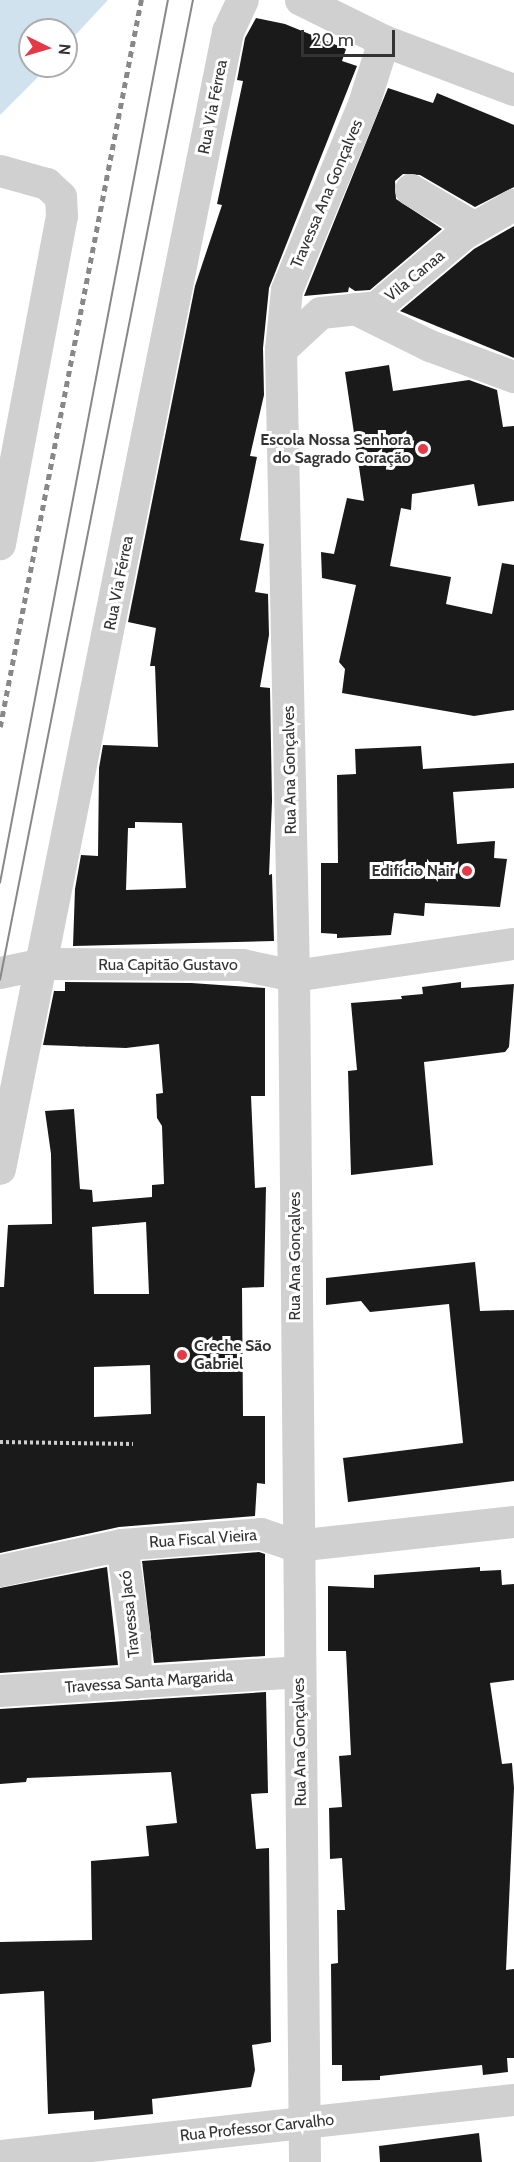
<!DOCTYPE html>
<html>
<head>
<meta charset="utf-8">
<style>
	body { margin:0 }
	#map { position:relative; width:514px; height:2162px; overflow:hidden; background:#fff; font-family:Cabin,sans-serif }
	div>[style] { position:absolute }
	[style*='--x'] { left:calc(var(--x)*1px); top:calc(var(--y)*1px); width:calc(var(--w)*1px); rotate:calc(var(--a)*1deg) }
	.water>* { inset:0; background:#cfe2ee }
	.building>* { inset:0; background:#1a1a1a }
	.path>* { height:4px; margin-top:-2px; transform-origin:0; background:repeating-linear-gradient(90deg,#cdcdcd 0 3px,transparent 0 6px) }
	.minor>* { height:32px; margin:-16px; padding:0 16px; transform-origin:16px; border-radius:16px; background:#d0d0d0 }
	.tram>* { height:1.5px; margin:-0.75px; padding:0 0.75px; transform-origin:0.75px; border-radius:0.75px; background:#888 }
	.rail>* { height:4.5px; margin-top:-2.25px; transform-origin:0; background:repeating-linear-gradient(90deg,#888 0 6px,transparent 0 10.5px) }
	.dots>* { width:16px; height:16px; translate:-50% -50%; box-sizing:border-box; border:3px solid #fff; border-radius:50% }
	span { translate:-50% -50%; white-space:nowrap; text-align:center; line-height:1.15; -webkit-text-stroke:6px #fff; paint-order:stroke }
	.street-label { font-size:16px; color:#333 }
	.poi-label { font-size:16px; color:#333; font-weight:700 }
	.right { translate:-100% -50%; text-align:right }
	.left { translate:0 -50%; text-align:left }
	.north { position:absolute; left:18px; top:18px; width:60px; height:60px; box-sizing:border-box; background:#fff; border:2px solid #adadad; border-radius:50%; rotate:95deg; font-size:16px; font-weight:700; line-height:24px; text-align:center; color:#333 }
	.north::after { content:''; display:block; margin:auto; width:21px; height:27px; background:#e63946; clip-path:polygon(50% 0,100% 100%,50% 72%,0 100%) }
	.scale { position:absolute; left:301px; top:30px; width:94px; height:27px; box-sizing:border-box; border:3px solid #333; border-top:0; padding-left:8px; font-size:18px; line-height:21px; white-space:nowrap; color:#333; -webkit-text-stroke:4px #fff; paint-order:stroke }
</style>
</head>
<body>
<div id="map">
	<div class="water">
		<i style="clip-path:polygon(0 0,108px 0,66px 45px,66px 30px,30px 30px,30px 66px,49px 66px,0 115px)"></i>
	</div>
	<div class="building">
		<i style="clip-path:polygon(evenodd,256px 18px,285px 24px,346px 49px,342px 61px,357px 66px,269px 288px,263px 348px,264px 395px,250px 456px,257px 457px,240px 540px,264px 544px,255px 592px,268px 594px,269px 635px,260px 687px,270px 688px,272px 801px,269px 875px,272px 874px,274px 941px,73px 946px,75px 889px,81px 855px,98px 856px,99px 768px,103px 745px,158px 747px,155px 666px,150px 666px,156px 628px,128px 622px,195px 286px,222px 205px,217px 204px,243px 81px,237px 80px,245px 38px,256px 18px,135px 822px,182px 823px,186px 888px,126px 890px,128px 828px,135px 828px,135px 822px)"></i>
		<i style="clip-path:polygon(388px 88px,433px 103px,437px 93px,514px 125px,514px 187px,475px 207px,420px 175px,403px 174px,395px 181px,396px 199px,442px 229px,370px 290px,355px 291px,349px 287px,348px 292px,304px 296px)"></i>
		<i style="clip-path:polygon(514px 226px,514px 358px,400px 311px,474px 249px)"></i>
		<i style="clip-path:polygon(389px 365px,393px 391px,469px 380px,497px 390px,503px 427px,514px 426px,514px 501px,478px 506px,474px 484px,412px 494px,411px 510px,401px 508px,390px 566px,451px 577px,446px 604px,492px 614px,502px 563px,514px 565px,514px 710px,474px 716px,342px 693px,345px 669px,339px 662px,356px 585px,322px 578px,321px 552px,334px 554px,347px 498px,364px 501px,345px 372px)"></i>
		<i style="clip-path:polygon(421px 746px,423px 769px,514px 763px,514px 788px,453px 792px,457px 844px,495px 841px,494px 858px,507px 859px,500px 907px,425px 903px,424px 916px,394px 913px,391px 935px,337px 938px,337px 934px,321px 933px,321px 863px,338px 863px,337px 775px,356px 774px,355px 749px)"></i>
		<i style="clip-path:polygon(evenodd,65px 982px,191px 983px,265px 988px,265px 1096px,251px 1096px,255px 1188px,266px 1187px,264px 1287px,242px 1288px,243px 1416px,265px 1416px,265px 1484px,257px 1483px,255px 1516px,119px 1527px,0 1553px,0 1287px,4px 1287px,8px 1225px,52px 1224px,51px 1154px,45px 1111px,74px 1109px,80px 1189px,92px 1190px,93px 1202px,152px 1197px,152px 1185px,164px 1184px,162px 1126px,157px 1118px,156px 1094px,163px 1093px,159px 1044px,126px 1048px,43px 1045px,54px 991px,65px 991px,65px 982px,146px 1222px,149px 1294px,94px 1294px,92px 1227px,146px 1222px,65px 982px,150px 1365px,151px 1414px,94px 1417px,94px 1367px,150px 1365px)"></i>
		<i style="clip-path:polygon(461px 982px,461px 988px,514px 984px,509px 1047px,505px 1052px,424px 1062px,433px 1165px,351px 1175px,348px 1071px,357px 1070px,351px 1003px,402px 999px,401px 996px,423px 994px,422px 987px)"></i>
		<i style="clip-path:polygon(475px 1262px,480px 1311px,514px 1310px,514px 1481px,348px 1502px,343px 1458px,463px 1443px,449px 1304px,370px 1312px,361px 1301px,326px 1305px,326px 1278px)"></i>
		<i style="clip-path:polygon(259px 1552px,265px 1554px,265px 1656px,154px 1663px,142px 1561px)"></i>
		<i style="clip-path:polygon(107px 1567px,118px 1665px,0 1673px,0 1588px)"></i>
		<i style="clip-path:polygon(480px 1567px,480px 1571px,501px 1570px,502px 1585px,514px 1584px,514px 1680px,490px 1683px,502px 1764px,512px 1763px,514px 1788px,506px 1970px,514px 1969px,514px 2058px,507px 2058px,508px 2072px,483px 2075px,482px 2065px,380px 2076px,380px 2080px,342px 2081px,342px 2065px,332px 2065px,331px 1964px,338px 1963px,337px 1910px,345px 1910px,342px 1858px,330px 1859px,329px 1808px,342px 1807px,339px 1756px,351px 1755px,346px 1651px,328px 1651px,328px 1586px,374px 1588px,374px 1575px)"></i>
		<i style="clip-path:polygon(266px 1692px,268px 1793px,251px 1794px,256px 1849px,269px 1848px,271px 2042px,252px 2045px,255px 2070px,251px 2087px,152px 2099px,153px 2114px,94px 2120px,94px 2111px,48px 2114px,44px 1991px,0 1994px,0 1942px,92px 1940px,91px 1861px,149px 1856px,146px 1826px,177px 1823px,171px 1772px,27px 1778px,26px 1782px,0 1784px,0 1709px)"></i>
		<i style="clip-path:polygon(479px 2133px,482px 2162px,380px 2162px,379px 2146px)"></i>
	</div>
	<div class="path">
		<i style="--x:0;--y:1442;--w:133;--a:0.9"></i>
	</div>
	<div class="minor">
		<i style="--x:301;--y:0;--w:93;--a:26.3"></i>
		<i style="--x:384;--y:41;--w:139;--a:20.7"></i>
		<i style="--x:0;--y:171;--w:49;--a:15.5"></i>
		<i style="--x:47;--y:184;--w:19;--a:43"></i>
		<i style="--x:61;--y:197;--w:19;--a:87"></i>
		<i style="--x:62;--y:216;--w:334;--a:100.7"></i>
		<i style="--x:411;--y:190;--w:74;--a:30.7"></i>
		<i style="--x:355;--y:309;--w:84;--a:26.3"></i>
		<i style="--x:430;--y:346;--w:90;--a:20.3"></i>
		<i style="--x:281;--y:350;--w:54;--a:-42.8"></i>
		<i style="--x:321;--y:313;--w:56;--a:-6.1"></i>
		<i style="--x:377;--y:307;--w:114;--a:-40"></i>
		<i style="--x:464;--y:234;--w:58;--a:-30.1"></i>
		<i style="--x:0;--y:973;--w:45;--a:-11.6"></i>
		<i style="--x:44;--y:964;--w:198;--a:0.3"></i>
		<i style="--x:242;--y:965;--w:53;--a:11.9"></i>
		<i style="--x:294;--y:976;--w:222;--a:-8.3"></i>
		<i style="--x:0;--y:1169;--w:1160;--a:-78.66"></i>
		<i style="--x:228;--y:32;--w:35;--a:-65"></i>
		<i style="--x:122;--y:1545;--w:94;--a:82"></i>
		<i style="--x:135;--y:1638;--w:45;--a:88.7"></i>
		<i style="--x:0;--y:1571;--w:125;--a:-12"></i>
		<i style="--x:122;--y:1545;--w:139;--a:-4.5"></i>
		<i style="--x:261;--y:1534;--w:37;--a:19"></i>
		<i style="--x:296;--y:1546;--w:219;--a:-6.3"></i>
		<i style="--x:0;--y:1691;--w:299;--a:-3.6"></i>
		<i style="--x:0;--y:2156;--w:517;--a:-6.22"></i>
		<i style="--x:305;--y:2162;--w:1186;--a:-90.53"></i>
		<i style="--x:294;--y:976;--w:626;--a:-91.19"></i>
		<i style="--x:281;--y:350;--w:60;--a:-84.3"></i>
		<i style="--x:287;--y:290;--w:201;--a:-67.5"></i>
		<i style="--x:364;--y:104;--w:66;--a:-72.4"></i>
	</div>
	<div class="tram">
		<i style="--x:0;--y:883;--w:899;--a:-79.23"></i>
		<i style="--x:0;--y:980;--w:999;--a:-78.86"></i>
	</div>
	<div class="rail">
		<i style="--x:0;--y:727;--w:741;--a:-79.02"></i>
	</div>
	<div class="dots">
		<i style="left:423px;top:449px;background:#e63946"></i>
		<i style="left:467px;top:871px;background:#e63946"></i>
		<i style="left:182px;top:1355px;background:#e63946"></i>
	</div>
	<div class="street-label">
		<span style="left:213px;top:107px;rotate:-79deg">Rua Via Férrea</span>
		<span style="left:327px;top:194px;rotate:-67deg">Travessa Ana Gonçalves</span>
		<span style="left:415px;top:276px;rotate:-39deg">Vila Canaa</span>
		<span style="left:119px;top:583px;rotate:-79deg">Rua Via Férrea</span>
		<span style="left:290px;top:770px;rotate:-91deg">Rua Ana Gonçalves</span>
		<span style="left:168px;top:965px">Rua Capitão Gustavo</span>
		<span style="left:295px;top:1256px;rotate:-90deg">Rua Ana Gonçalves</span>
		<span style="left:203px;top:1539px;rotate:-4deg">Rua Fiscal Vieira</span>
		<span style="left:130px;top:1614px;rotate:-96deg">Travessa Jacó</span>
		<span style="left:149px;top:1682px;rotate:-4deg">Travessa Santa Margarida</span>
		<span style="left:300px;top:1742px;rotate:-91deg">Rua Ana Gonçalves</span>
		<span style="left:257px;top:2128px;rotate:-6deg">Rua Professor Carvalho</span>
	</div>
	<div class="poi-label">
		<span class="right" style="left:411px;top:449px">Escola Nossa Senhora<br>do Sagrado Coração</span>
		<span class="right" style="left:455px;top:871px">Edifício Nair</span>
		<span class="left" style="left:194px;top:1355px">Creche São<br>Gabriel</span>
	</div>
	<div class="north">N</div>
	<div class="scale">20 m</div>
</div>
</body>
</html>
